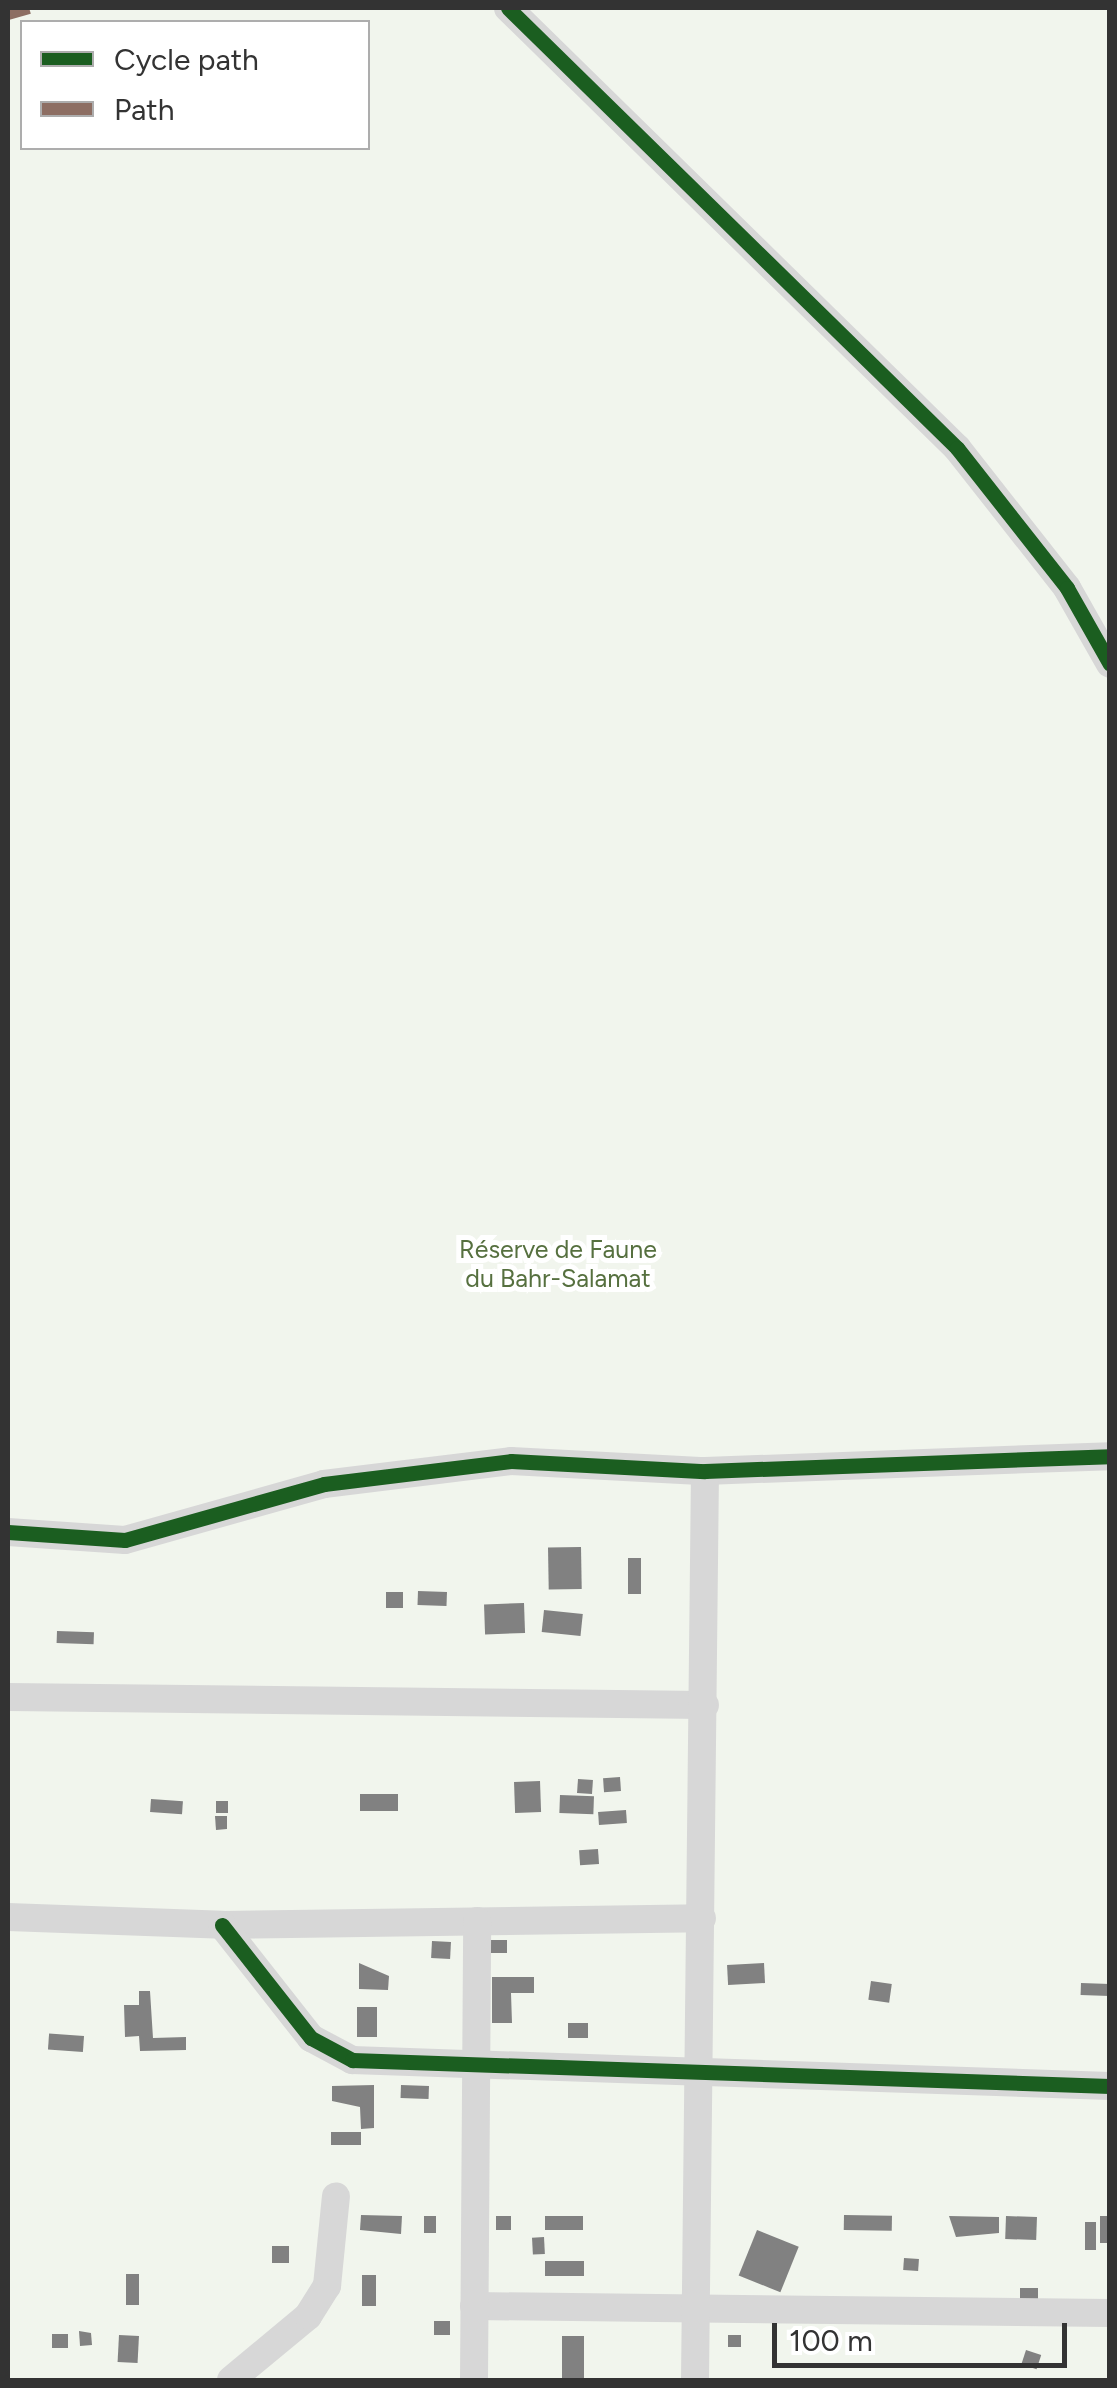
<!DOCTYPE html>
<html>
<head>
<meta charset="utf-8">
<style>
	body { margin:0 }
	#map { position:relative; width:1117px; height:2388px; overflow:hidden; background:#fff; font-family:Figtree,sans-serif }
	div>[style] { position:absolute }
	[style*='--x'] { left:calc(var(--x)*1px); top:calc(var(--y)*1px); width:calc(var(--w)*1px); rotate:calc(var(--a)*1deg) }
	.green>* { inset:0; background:#f1f5ed }
	.building>* { inset:0; background:#818181; transform-origin:0 0 }
	.minor>* { height:28px; margin:-14px; padding:0 14px; transform-origin:14px; border-radius:14px; background:#d7d7d7 }
	.quiet>* { height:12px; margin-top:-6px; transform-origin:0; background:repeating-linear-gradient(90deg,#8d6e63 0 25px,transparent 0 37px) }
	.cycleway>* { height:15px; margin:-7.5px; padding:0 7.5px; transform-origin:7.5px; border-radius:7.5px; background:#1b5e20 }
	span { translate:-50% -50%; white-space:nowrap; text-align:center; line-height:1.15; -webkit-text-stroke:10px #fff; paint-order:stroke }
	.park-label { font-size:25px; color:#56703f }
	.frame { position:absolute; inset:0; border:10px solid #333; pointer-events:none }
	.legend { position:absolute; left:20px; top:20px; width:350px; height:130px; box-sizing:border-box; background:#fff; border:2px solid #adadad; margin:0; padding:12px 18px; list-style:none; font-size:30px; color:#333 }
	.legend li { display:flex; align-items:center; gap:20px; height:50px }
	.legend b { width:50px; border:2px solid #adadad }
	.scale { position:absolute; left:772px; top:2323px; width:295px; height:45px; box-sizing:border-box; border:5px solid #333; border-top:0; padding-left:12px; font-size:30px; line-height:35px; white-space:nowrap; color:#333; -webkit-text-stroke:8px #fff; paint-order:stroke }
</style>
</head>
<body>
<div id="map">
	<div class="green">
		<i style="clip-path:polygon(evenodd,8px 8px,1109px 8px,1109px 2380px,8px 2380px,8px 8px,22px 22px,368px 22px,368px 148px,22px 148px,22px 22px)"></i>
	</div>
	<div class="building">
		<i style="left:581px;top:1547px;width:42px;height:33px;rotate:89deg"></i>
		<i style="left:628px;top:1558px;width:13px;height:36px"></i>
		<i style="left:418px;top:1591px;width:29px;height:14px;rotate:2deg"></i>
		<i style="left:386px;top:1592px;width:17px;height:16px"></i>
		<i style="left:524px;top:1603px;width:30px;height:40px;rotate:88deg"></i>
		<i style="left:544px;top:1610px;width:39px;height:22px;rotate:6deg"></i>
		<i style="left:57px;top:1631px;width:37px;height:12px;rotate:2deg"></i>
		<i style="left:620px;top:1777px;width:14px;height:17px;rotate:86deg"></i>
		<i style="left:578px;top:1779px;width:15px;height:14px;rotate:4deg"></i>
		<i style="left:540px;top:1781px;width:31px;height:26px;rotate:88deg"></i>
		<i style="left:398px;top:1794px;width:17px;height:38px;rotate:90deg"></i>
		<i style="left:560px;top:1795px;width:34px;height:18px;rotate:2deg"></i>
		<i style="left:151px;top:1799px;width:32px;height:13px;rotate:4deg"></i>
		<i style="left:216px;top:1801px;width:12px;height:12px"></i>
		<i style="left:626px;top:1810px;width:13px;height:28px;rotate:86deg"></i>
		<i style="clip-path:polygon(215px 1816px,227px 1816px,227px 1829px,216px 1830px)"></i>
		<i style="left:598px;top:1849px;width:15px;height:19px;rotate:86deg"></i>
		<i style="left:489px;top:1940px;width:18px;height:13px"></i>
		<i style="left:432px;top:1941px;width:19px;height:17px;rotate:3deg"></i>
		<i style="clip-path:polygon(359px 1963px,389px 1976px,388px 1990px,359px 1989px)"></i>
		<i style="left:764px;top:1963px;width:20px;height:37px;rotate:87deg"></i>
		<i style="clip-path:polygon(492px 1977px,534px 1977px,534px 1993px,511px 1993px,512px 2023px,492px 2023px)"></i>
		<i style="left:871px;top:1981px;width:21px;height:19px;rotate:8deg"></i>
		<i style="left:1081px;top:1983px;width:29px;height:12px;rotate:2deg"></i>
		<i style="clip-path:polygon(139px 1991px,150px 1991px,153px 2038px,186px 2037px,186px 2050px,140px 2051px,139px 2036px,125px 2037px,124px 2005px,139px 2005px)"></i>
		<i style="left:357px;top:2007px;width:20px;height:30px"></i>
		<i style="left:588px;top:2023px;width:15px;height:20px;rotate:90deg"></i>
		<i style="left:84px;top:2036px;width:16px;height:35px;rotate:94deg"></i>
		<i style="clip-path:polygon(374px 2085px,374px 2128px,361px 2129px,360px 2107px,332px 2101px,332px 2086px)"></i>
		<i style="left:401px;top:2085px;width:28px;height:13px;rotate:2deg"></i>
		<i style="left:331px;top:2132px;width:30px;height:13px"></i>
		<i style="clip-path:polygon(361px 2215px,402px 2216px,401px 2234px,360px 2230px)"></i>
		<i style="left:844px;top:2215px;width:48px;height:15px;rotate:1deg"></i>
		<i style="left:424px;top:2216px;width:12px;height:17px"></i>
		<i style="left:496px;top:2216px;width:15px;height:14px"></i>
		<i style="left:583px;top:2216px;width:14px;height:38px;rotate:90deg"></i>
		<i style="clip-path:polygon(949px 2216px,999px 2217px,999px 2233px,956px 2237px)"></i>
		<i style="left:1006px;top:2216px;width:31px;height:23px;rotate:2deg"></i>
		<i style="left:1100px;top:2216px;width:10px;height:27px"></i>
		<i style="left:1085px;top:2222px;width:11px;height:28px"></i>
		<i style="left:757px;top:2230px;width:45px;height:49px;rotate:22deg"></i>
		<i style="left:544px;top:2237px;width:17px;height:12px;rotate:87deg"></i>
		<i style="left:272px;top:2246px;width:17px;height:17px"></i>
		<i style="left:904px;top:2258px;width:15px;height:12px;rotate:4deg"></i>
		<i style="left:545px;top:2261px;width:39px;height:15px"></i>
		<i style="left:126px;top:2274px;width:13px;height:31px"></i>
		<i style="left:362px;top:2275px;width:14px;height:31px"></i>
		<i style="left:1020px;top:2288px;width:18px;height:13px"></i>
		<i style="left:434px;top:2321px;width:16px;height:14px"></i>
		<i style="clip-path:polygon(79px 2331px,91px 2333px,92px 2345px,80px 2346px)"></i>
		<i style="left:52px;top:2334px;width:16px;height:14px"></i>
		<i style="left:119px;top:2335px;width:20px;height:27px;rotate:3deg"></i>
		<i style="left:728px;top:2335px;width:13px;height:12px"></i>
		<i style="left:562px;top:2336px;width:22px;height:44px"></i>
		<i style="left:1026px;top:2350px;width:16px;height:15px;rotate:18deg"></i>
	</div>
	<div class="minor">
		<i style="--x:508;--y:8;--w:629;--a:44.42"></i>
		<i style="--x:957;--y:448;--w:178;--a:51.8"></i>
		<i style="--x:1067;--y:588;--w:87;--a:60.5"></i>
		<i style="--x:8;--y:1532;--w:117;--a:3.9"></i>
		<i style="--x:125;--y:1540;--w:207;--a:-15.7"></i>
		<i style="--x:324;--y:1484;--w:188;--a:-7"></i>
		<i style="--x:511;--y:1461;--w:194;--a:3"></i>
		<i style="--x:705;--y:1471;--w:405;--a:-2.1"></i>
		<i style="--x:8;--y:1697;--w:697;--a:0.66"></i>
		<i style="--x:8;--y:1917;--w:214;--a:2.1"></i>
		<i style="--x:222;--y:1925;--w:480;--a:-0.8"></i>
		<i style="--x:222;--y:1925;--w:144;--a:51.8"></i>
		<i style="--x:311;--y:2038;--w:47;--a:28.2"></i>
		<i style="--x:352;--y:2060;--w:758;--a:1.96"></i>
		<i style="--x:474;--y:2306;--w:636;--a:0.63"></i>
		<i style="--x:231;--y:2380;--w:100;--a:-39.7"></i>
		<i style="--x:308;--y:2316;--w:36;--a:-58"></i>
		<i style="--x:327;--y:2286;--w:90;--a:-84.3"></i>
		<i style="--x:474;--y:2380;--w:459;--a:-89.6"></i>
		<i style="--x:695;--y:2380;--w:909;--a:-89.37"></i>
	</div>
	<div class="quiet">
		<i style="--x:8;--y:14;--w:22;--a:-16"></i>
	</div>
	<div class="cycleway">
		<i style="--x:508;--y:8;--w:629;--a:44.42"></i>
		<i style="--x:957;--y:448;--w:178;--a:51.8"></i>
		<i style="--x:1067;--y:588;--w:87;--a:60.5"></i>
		<i style="--x:8;--y:1532;--w:117;--a:3.9"></i>
		<i style="--x:125;--y:1540;--w:207;--a:-15.7"></i>
		<i style="--x:324;--y:1484;--w:188;--a:-7"></i>
		<i style="--x:511;--y:1461;--w:194;--a:3"></i>
		<i style="--x:705;--y:1471;--w:405;--a:-2.1"></i>
		<i style="--x:222;--y:1925;--w:144;--a:51.8"></i>
		<i style="--x:311;--y:2038;--w:47;--a:28.2"></i>
		<i style="--x:352;--y:2060;--w:758;--a:1.96"></i>
	</div>
	<div class="park-label">
		<span style="left:558px;top:1264px">Réserve de Faune<br>du Bahr-Salamat</span>
	</div>
	<div class="frame"></div>
	<ul class="legend">
	<li><b style="height:12px;background:#1b5e20"></b>Cycle path</li>
	<li><b style="height:12px;background:#8d6e63"></b>Path</li>
	</ul>
	<div class="scale">100 m</div>
</div>
</body>
</html>
